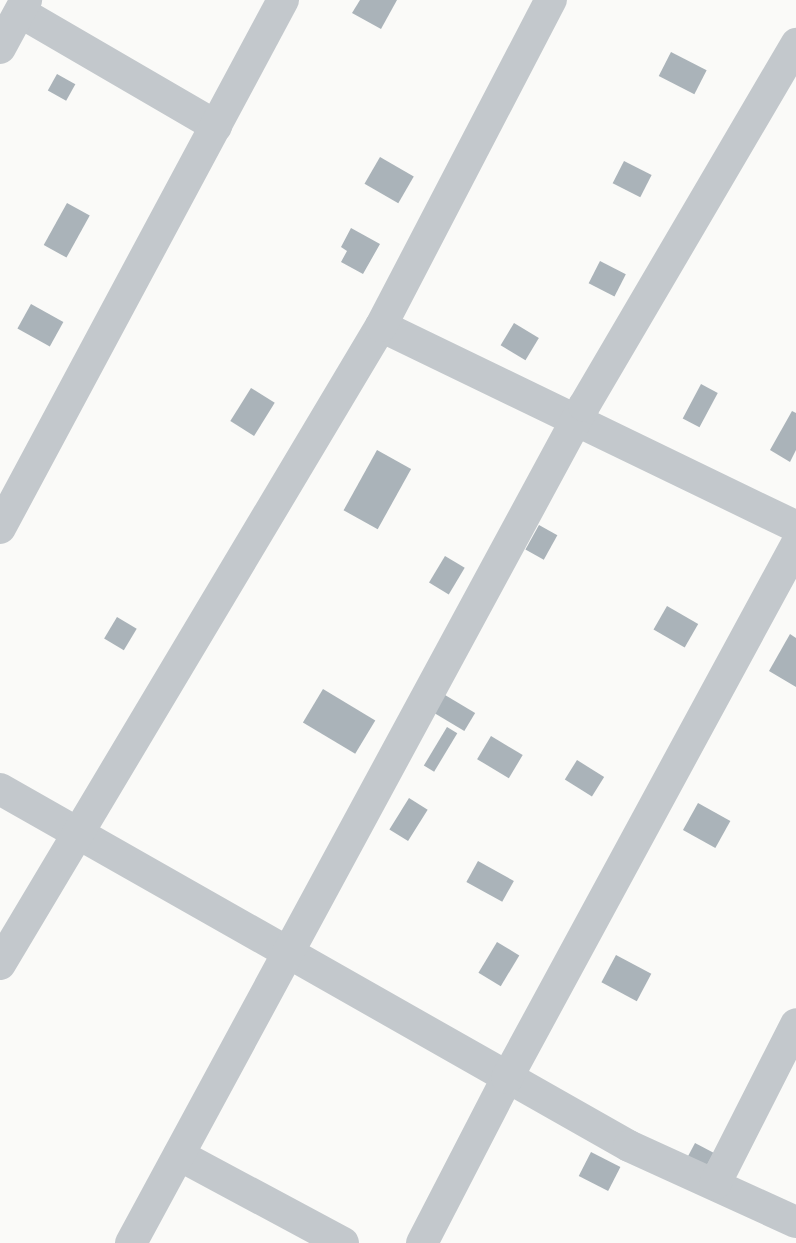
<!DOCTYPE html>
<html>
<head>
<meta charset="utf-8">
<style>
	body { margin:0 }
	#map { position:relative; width:796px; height:1243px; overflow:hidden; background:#fafaf8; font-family:Signika,sans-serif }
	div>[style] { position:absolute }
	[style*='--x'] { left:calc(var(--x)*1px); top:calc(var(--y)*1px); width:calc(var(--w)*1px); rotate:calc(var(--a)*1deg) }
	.building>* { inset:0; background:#aab3b9; transform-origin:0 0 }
	.minor>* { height:32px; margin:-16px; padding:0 16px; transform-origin:16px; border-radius:16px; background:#c3c8cc }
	span { translate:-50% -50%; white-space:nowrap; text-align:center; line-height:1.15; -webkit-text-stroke:8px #fff; paint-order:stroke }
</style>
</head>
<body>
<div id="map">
	<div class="building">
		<i style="clip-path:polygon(360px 0,397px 0,381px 29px,352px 13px)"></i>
		<i style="left:671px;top:52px;width:40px;height:27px;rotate:27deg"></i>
		<i style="left:57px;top:74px;width:21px;height:19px;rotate:29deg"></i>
		<i style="left:380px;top:157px;width:39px;height:31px;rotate:30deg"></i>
		<i style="left:624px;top:161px;width:31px;height:25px;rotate:27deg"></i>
		<i style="left:67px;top:203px;width:26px;height:48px;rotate:29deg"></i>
		<i style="clip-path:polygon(351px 228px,380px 244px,363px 274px,341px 262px,347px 251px,341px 247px)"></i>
		<i style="left:600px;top:261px;width:29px;height:25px;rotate:27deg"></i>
		<i style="left:31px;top:304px;width:37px;height:28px;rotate:29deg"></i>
		<i style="left:514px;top:323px;width:29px;height:26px;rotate:31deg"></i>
		<i style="left:701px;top:384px;width:19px;height:39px;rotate:28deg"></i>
		<i style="left:251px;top:388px;width:28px;height:39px;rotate:32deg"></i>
		<i style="clip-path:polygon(792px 411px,796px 413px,796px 450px,790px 462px,770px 450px)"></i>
		<i style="left:377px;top:450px;width:39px;height:69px;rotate:29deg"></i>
		<i style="left:539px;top:525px;width:21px;height:28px;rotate:29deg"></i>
		<i style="left:445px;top:556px;width:23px;height:31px;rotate:31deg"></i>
		<i style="left:667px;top:606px;width:36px;height:27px;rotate:30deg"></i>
		<i style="left:117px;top:617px;width:23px;height:25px;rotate:31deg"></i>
		<i style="clip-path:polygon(790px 634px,796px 638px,796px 687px,769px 671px)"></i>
		<i style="left:323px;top:689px;width:61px;height:39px;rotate:31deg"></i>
		<i style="left:440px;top:692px;width:41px;height:21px;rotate:31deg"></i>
		<i style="left:447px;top:727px;width:12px;height:45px;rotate:31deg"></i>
		<i style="left:491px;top:736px;width:37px;height:27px;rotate:31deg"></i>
		<i style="left:577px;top:760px;width:32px;height:23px;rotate:32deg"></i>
		<i style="left:409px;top:798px;width:22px;height:37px;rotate:32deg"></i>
		<i style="left:698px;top:803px;width:37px;height:31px;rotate:29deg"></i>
		<i style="left:478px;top:861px;width:41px;height:24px;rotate:29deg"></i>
		<i style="left:497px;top:942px;width:26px;height:36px;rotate:31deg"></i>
		<i style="left:616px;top:955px;width:40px;height:31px;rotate:28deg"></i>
		<i style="left:695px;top:1143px;width:21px;height:24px;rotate:28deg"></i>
		<i style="left:591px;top:1152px;width:33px;height:27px;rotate:27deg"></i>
	</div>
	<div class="minor">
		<i style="--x:20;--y:12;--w:227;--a:30.2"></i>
		<i style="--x:0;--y:48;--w:55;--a:-61.6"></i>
		<i style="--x:381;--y:326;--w:461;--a:25.8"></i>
		<i style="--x:0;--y:528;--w:599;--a:-61.81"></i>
		<i style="--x:0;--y:789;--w:723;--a:29.58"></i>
		<i style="--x:629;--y:1146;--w:183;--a:24.5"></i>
		<i style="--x:0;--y:964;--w:743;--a:-59.16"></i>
		<i style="--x:381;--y:326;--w:368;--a:-62.5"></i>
		<i style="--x:179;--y:1155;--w:186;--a:28.2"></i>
		<i style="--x:715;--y:1184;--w:179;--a:-63.1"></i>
		<i style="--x:131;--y:1243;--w:952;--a:-61.58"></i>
		<i style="--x:584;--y:406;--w:420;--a:-59.6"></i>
		<i style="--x:422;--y:1243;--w:186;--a:-62.7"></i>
		<i style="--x:507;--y:1078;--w:606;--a:-61.53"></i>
	</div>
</div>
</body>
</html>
